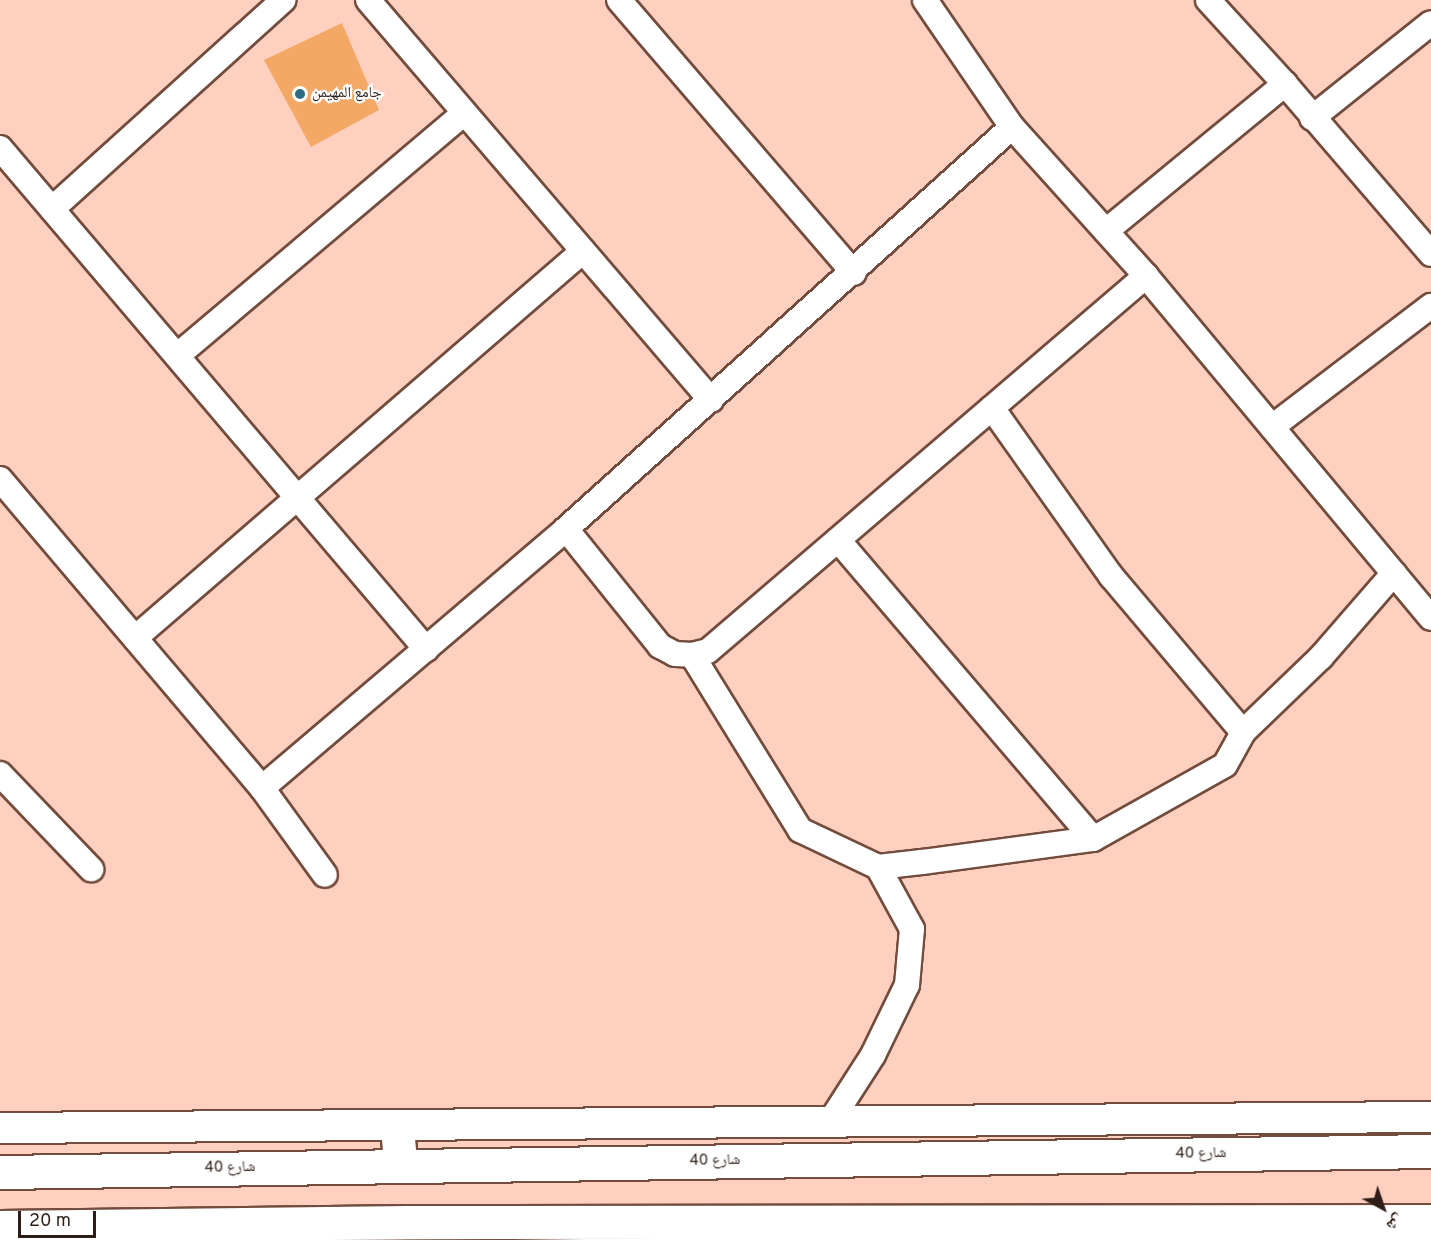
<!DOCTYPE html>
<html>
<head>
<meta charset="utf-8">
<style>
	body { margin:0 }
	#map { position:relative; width:1431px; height:1256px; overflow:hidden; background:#ffd0bf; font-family:Overpass,"Noto Naskh Arabic",sans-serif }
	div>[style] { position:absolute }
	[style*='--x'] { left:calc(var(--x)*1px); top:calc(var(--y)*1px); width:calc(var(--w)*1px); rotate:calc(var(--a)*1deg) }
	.building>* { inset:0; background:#f3a965 }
	.roads { filter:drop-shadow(2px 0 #724c3d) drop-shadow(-2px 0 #724c3d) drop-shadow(0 2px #724c3d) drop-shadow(0 -2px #724c3d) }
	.minor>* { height:24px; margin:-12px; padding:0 12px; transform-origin:12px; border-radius:12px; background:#fff }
	.tertiary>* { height:30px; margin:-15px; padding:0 15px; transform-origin:15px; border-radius:15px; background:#fff }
	.primary>* { height:33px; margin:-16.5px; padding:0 16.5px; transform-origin:16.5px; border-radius:16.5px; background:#fff }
	.dots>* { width:16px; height:16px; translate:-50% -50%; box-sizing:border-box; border:3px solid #fdfdfd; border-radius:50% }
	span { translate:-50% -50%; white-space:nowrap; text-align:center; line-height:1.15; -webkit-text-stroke:4.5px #fdfdfd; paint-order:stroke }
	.poi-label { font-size:15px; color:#2e1e17 }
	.left { translate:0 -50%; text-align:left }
	.street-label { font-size:15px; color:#2e1e17 }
	.north { position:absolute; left:1353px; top:1178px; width:60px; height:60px; -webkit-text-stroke:4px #fdfdfd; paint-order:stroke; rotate:140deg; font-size:16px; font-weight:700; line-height:24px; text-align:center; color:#2e1e17 }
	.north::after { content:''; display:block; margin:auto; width:21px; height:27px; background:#2e1e17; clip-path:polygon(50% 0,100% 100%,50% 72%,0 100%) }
	.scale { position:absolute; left:18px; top:1211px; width:78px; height:27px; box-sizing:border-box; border:3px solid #2e1e17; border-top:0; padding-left:8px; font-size:18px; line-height:21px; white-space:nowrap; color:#2e1e17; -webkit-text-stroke:4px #fdfdfd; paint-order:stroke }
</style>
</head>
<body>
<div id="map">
	<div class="building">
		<i style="clip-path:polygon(342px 23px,379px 110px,311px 147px,264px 60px)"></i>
	</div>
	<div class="roads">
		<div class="minor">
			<i style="--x:368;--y:0;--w:527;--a:49.39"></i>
			<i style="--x:619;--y:0;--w:360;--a:49.3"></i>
			<i style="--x:925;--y:0;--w:154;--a:55.6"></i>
			<i style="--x:1012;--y:127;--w:200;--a:48"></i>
			<i style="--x:1146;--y:276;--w:445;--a:50.2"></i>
			<i style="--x:1208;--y:0;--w:114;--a:47.5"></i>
			<i style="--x:1285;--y:84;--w:224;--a:49.3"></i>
			<i style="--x:1312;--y:118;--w:152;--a:-38.6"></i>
			<i style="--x:0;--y:148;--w:658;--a:49.63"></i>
			<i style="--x:52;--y:209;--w:312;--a:-42.1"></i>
			<i style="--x:1106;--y:231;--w:232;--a:-39.4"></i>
			<i style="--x:178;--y:355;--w:375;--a:-40.2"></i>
			<i style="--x:992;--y:408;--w:206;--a:54.7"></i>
			<i style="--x:1111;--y:576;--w:204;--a:49.8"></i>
			<i style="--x:1272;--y:427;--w:200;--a:-37.3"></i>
			<i style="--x:0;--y:479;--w:405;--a:49.7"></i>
			<i style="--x:262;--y:788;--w:107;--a:54.1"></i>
			<i style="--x:566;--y:529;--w:150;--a:51.2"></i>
			<i style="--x:660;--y:646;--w:17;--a:28"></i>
			<i style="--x:675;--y:654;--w:17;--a:3"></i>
			<i style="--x:692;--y:655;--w:16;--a:-14"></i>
			<i style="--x:708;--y:651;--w:577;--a:-40.57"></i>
			<i style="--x:838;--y:540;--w:393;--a:49.5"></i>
			<i style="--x:135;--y:638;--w:592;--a:-40.82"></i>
			<i style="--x:692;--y:655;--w:206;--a:58.3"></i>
			<i style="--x:800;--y:830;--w:86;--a:25.4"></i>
			<i style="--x:878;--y:867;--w:44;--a:-6.5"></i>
			<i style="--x:922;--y:862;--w:173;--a:-7.7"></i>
			<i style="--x:1093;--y:839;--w:151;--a:-29.3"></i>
			<i style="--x:1225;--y:765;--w:38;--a:-61"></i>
			<i style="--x:1243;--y:732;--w:108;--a:-43.9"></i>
			<i style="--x:1321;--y:657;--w:111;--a:-49"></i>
			<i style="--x:0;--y:774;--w:132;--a:46.2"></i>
			<i style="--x:262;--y:788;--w:399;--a:-40.4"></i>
			<i style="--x:566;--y:529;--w:600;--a:-42.03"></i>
			<i style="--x:830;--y:1122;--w:80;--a:-57.3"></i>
			<i style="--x:873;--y:1055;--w:78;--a:-64.1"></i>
			<i style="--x:907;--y:985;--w:56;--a:-84.9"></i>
			<i style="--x:912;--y:929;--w:71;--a:-118.7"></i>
		</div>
		<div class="tertiary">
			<i style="--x:0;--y:1128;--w:1431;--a:-0.44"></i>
			<i style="--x:0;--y:1253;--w:511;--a:0.22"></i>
			<i style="--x:511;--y:1255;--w:684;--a:-0.75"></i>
			<i style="--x:1195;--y:1246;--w:236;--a:1.5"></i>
		</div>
		<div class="primary">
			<i style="--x:397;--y:1127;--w:38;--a:85"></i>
			<i style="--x:0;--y:1172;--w:1431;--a:-0.84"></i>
			<i style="--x:0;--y:1227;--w:408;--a:-0.7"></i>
			<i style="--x:408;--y:1222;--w:1023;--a:-0.06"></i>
		</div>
	</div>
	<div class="dots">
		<i style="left:300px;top:94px;background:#2d6d81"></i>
	</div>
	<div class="poi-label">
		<span class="left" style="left:312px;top:94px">جامع المهيمن</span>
	</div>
	<div class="street-label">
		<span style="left:1201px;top:1154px;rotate:-1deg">شارع 40</span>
		<span style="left:715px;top:1161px;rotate:-1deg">شارع 40</span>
		<span style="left:230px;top:1168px;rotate:-1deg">شارع 40</span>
	</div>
	<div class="north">ش</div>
	<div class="scale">20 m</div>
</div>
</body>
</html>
